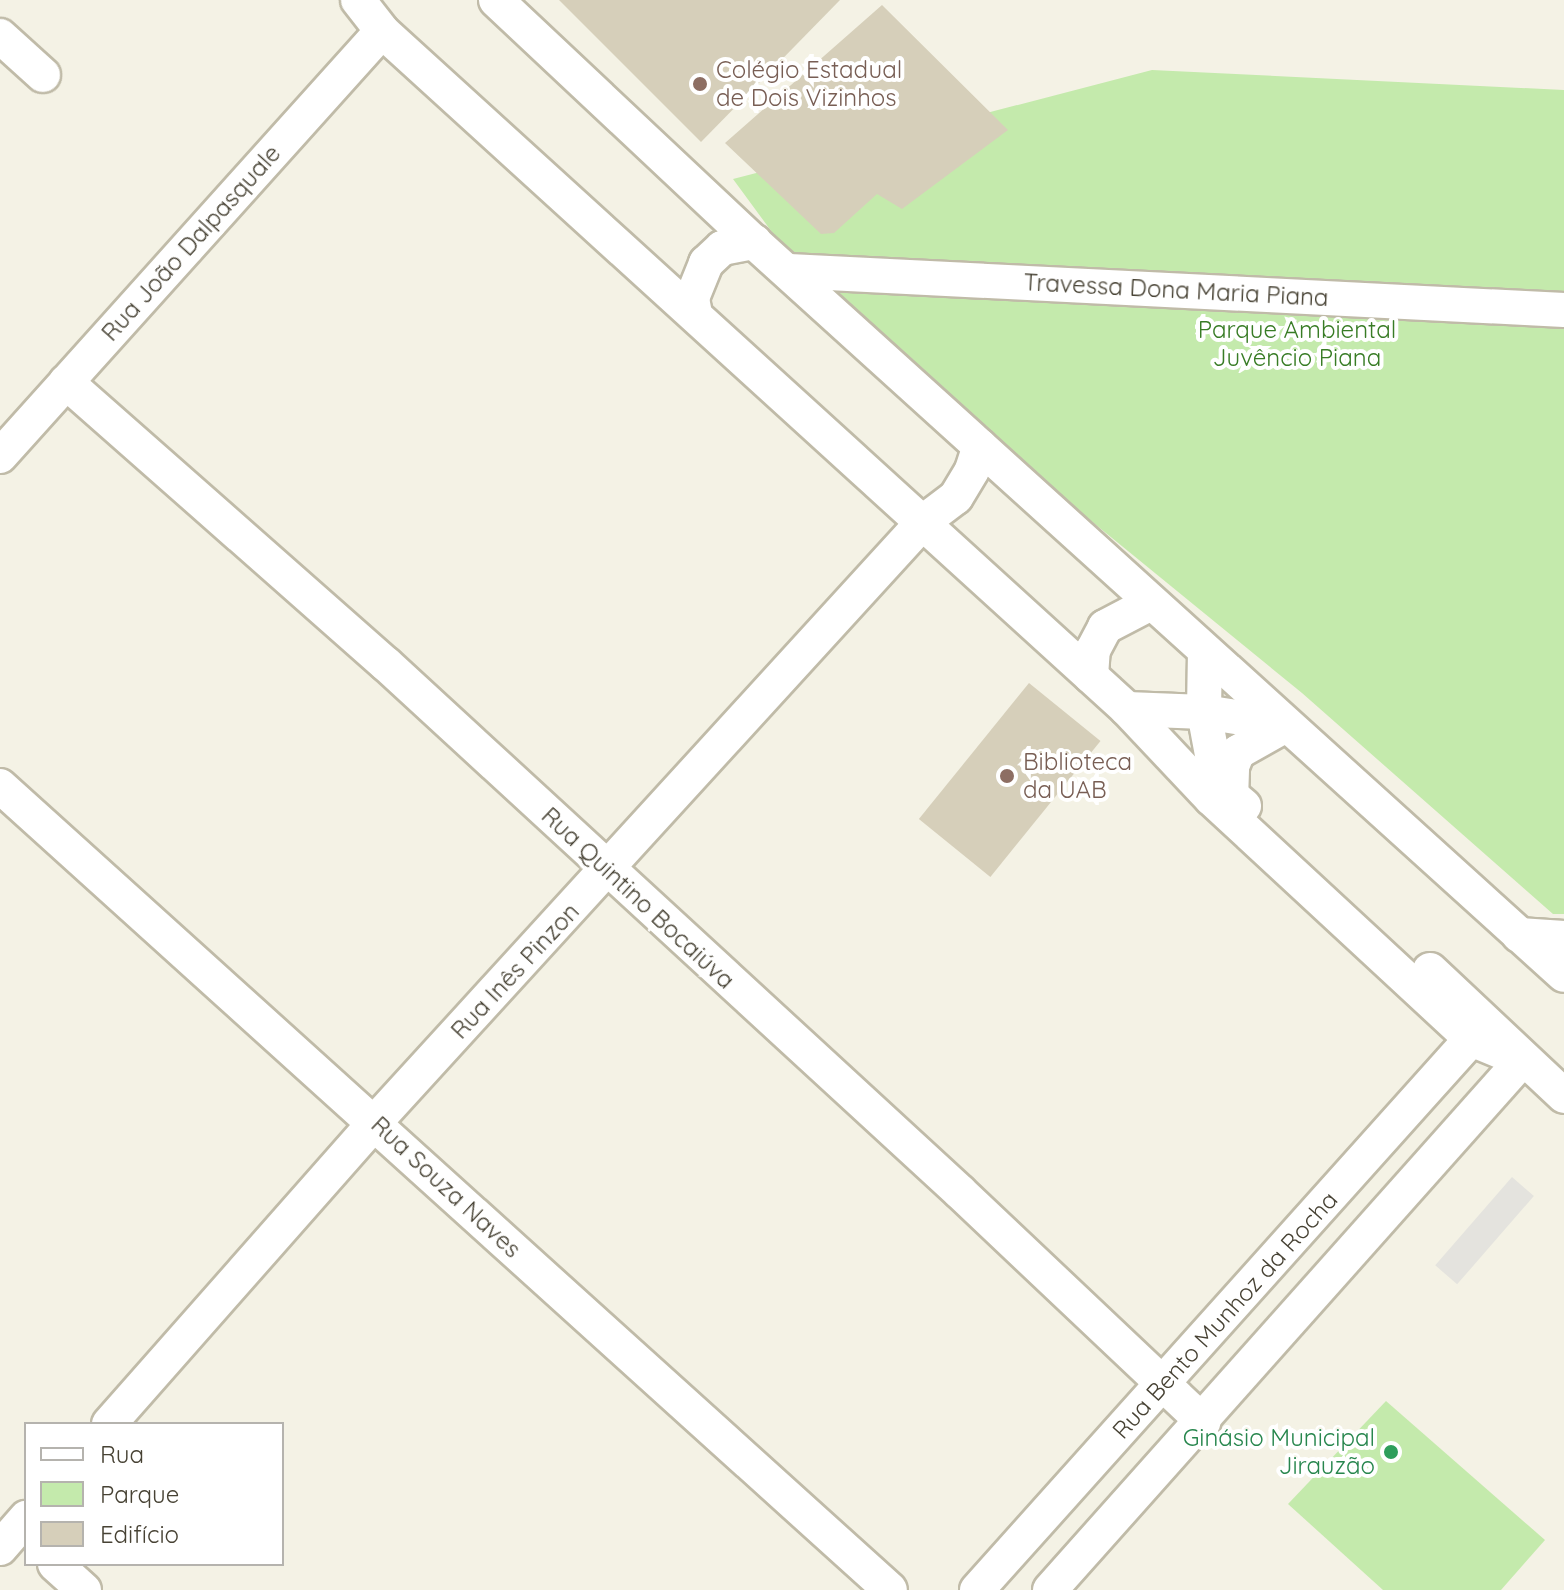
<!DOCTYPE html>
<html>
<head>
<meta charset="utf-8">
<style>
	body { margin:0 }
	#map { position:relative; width:1564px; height:1590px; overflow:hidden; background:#f4f2e5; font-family:Quicksand,sans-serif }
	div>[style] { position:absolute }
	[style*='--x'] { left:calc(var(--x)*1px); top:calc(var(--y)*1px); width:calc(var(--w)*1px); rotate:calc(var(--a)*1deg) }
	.green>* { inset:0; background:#c4eaac }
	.parking>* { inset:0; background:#e4e3de; transform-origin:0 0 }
	.building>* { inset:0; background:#d6cfba; transform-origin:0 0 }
	.roads { filter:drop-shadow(2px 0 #c0bba8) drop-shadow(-2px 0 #c0bba8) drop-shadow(0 2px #c0bba8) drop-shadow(0 -2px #c0bba8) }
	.minor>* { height:34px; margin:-17px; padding:0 17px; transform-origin:17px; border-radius:17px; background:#fff }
	.dots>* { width:22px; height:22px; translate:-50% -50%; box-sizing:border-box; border:4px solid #fff; border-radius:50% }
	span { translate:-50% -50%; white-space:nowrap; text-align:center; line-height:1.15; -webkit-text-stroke:8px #fff; paint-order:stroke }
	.education-label { font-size:24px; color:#785e54 }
	.left { translate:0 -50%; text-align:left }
	.street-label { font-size:24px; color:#474234 }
	.park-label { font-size:24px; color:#387c25 }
	.leisure-label { font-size:24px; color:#27864d }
	.right { translate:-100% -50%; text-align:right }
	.legend { position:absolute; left:24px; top:1422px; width:260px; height:144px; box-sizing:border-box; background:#fff; border:2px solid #b5b3ae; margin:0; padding:10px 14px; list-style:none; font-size:24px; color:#474234 }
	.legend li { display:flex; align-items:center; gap:16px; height:40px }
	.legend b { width:40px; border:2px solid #b5b3ae }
</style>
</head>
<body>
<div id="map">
	<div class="green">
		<i style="clip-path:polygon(1152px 70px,1564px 90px,1564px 914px,1553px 914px,1302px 693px,824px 303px,733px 179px)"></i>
		<i style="clip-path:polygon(1386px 1401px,1545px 1540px,1501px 1590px,1383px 1590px,1288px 1504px)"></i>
	</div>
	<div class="parking">
		<i style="left:1512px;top:1177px;width:29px;height:117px;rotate:41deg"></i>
	</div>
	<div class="building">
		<i style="clip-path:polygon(559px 0,840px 0,701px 142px)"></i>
		<i style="clip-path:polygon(882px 5px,1008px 130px,902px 209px,877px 194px,834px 233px,821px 234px,725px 143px)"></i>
		<i style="left:1029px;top:683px;width:92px;height:175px;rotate:39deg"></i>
	</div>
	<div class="roads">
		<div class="minor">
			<i style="--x:358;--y:0;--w:39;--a:52"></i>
			<i style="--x:382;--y:31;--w:1007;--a:42.3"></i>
			<i style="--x:1127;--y:709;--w:122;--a:46.7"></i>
			<i style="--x:1211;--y:798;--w:355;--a:42.8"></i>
			<i style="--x:1471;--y:1039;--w:55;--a:22.4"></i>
			<i style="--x:496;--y:0;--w:354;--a:43.2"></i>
			<i style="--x:754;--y:242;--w:1092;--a:42.14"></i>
			<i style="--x:0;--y:36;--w:58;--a:42.2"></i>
			<i style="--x:789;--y:271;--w:776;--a:2.88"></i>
			<i style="--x:695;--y:314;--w:16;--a:-101"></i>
			<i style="--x:692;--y:298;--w:38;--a:-68"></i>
			<i style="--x:706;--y:263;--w:22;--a:-43"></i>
			<i style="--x:722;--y:248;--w:33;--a:-11"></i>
			<i style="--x:66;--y:382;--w:427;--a:41.4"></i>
			<i style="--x:386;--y:664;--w:780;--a:42.61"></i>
			<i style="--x:960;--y:1192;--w:335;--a:43.4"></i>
			<i style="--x:0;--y:456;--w:571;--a:-48.05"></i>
			<i style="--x:1205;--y:652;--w:60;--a:91"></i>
			<i style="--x:1204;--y:712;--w:49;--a:79.4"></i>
			<i style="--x:1213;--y:760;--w:39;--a:63"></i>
			<i style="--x:1231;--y:795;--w:17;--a:40"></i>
			<i style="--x:1091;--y:676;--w:26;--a:-86"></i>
			<i style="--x:1093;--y:650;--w:26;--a:-62"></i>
			<i style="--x:1105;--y:627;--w:52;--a:-27.6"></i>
			<i style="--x:1127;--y:709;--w:77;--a:2.2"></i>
			<i style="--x:1204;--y:712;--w:83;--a:9"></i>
			<i style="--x:0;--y:786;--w:1199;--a:42.09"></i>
			<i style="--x:1231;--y:799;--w:33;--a:-88"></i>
			<i style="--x:1232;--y:766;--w:15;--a:-67"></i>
			<i style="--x:1238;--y:752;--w:55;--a:-29.4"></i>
			<i style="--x:1519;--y:935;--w:45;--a:3.8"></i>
			<i style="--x:1430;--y:970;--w:184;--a:43.2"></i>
			<i style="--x:109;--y:1424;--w:402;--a:-48.6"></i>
			<i style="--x:375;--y:1122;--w:813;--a:-47.59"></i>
			<i style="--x:923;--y:522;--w:41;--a:-37.1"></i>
			<i style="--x:956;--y:497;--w:31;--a:-59"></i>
			<i style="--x:972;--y:470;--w:25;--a:-72"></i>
			<i style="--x:0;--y:1548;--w:40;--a:-49"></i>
			<i style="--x:55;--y:1564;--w:39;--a:42"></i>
			<i style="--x:977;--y:1590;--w:740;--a:-48.12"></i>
			<i style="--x:1050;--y:1590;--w:710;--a:-48.31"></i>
		</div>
	</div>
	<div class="dots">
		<i style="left:700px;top:84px;background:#8d6e63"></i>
		<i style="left:1007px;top:776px;background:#8d6e63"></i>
		<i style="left:1391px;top:1452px;background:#2e9e5b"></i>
	</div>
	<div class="education-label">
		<span class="left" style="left:716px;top:84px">Colégio Estadual<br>de Dois Vizinhos</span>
		<span class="left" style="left:1023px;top:776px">Biblioteca<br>da UAB</span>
	</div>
	<div class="street-label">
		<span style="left:191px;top:243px;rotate:-48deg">Rua João Dalpasquale</span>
		<span style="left:1176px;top:290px;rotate:3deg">Travessa Dona Maria Piana</span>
		<span style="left:638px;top:898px;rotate:43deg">Rua Quintino Bocaiúva</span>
		<span style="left:515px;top:971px;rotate:-47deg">Rua Inês Pinzon</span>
		<span style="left:446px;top:1187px;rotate:43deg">Rua Souza Naves</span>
		<span style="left:1225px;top:1315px;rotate:-48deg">Rua Bento Munhoz da Rocha</span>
	</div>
	<div class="park-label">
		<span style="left:1297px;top:344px">Parque Ambiental<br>Juvêncio Piana</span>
	</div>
	<div class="leisure-label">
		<span class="right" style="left:1375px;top:1452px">Ginásio Municipal<br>Jirauzão</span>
	</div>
	<ul class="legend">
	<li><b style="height:10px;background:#fff"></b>Rua</li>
	<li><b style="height:22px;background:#c4eaac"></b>Parque</li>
	<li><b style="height:22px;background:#d6cfba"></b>Edifício</li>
	</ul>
</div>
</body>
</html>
